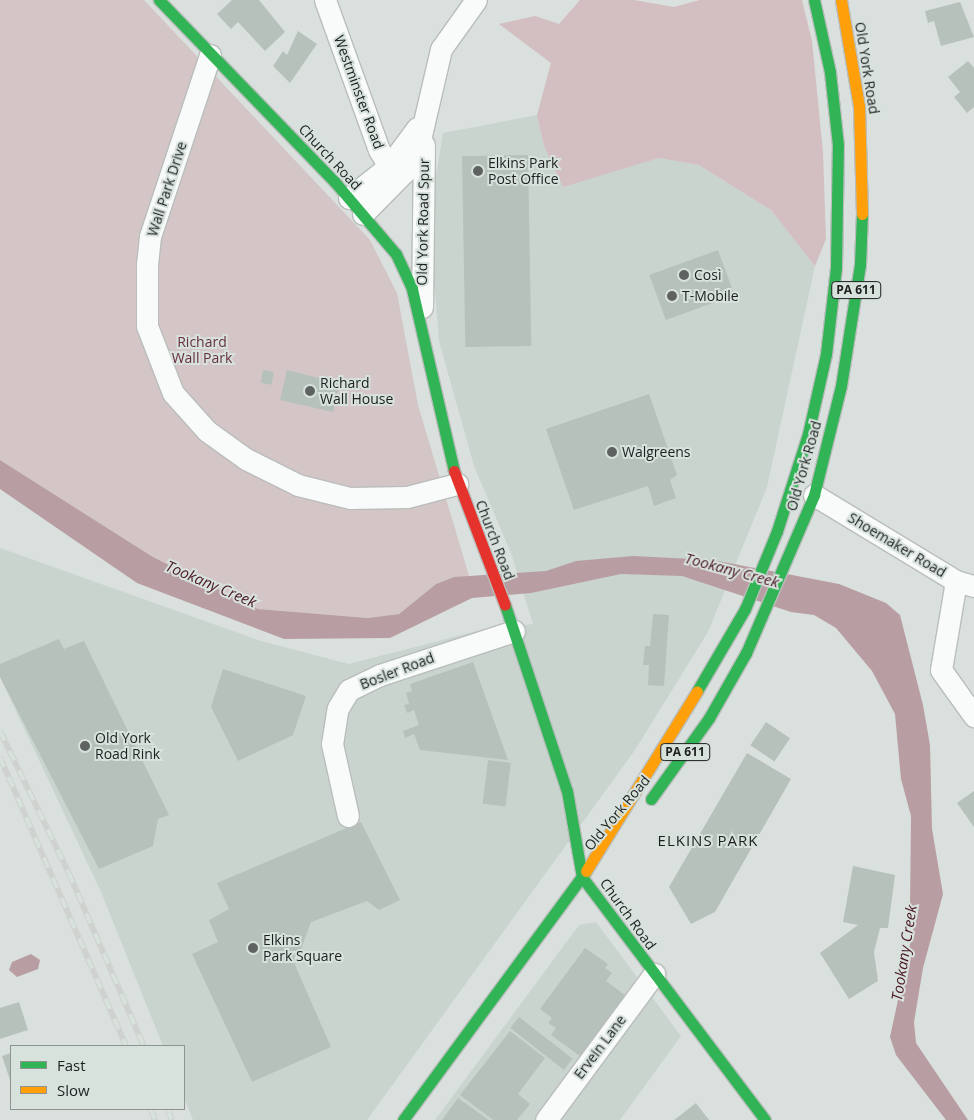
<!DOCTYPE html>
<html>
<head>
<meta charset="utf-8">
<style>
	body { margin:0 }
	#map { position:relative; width:974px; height:1120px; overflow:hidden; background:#dae0dd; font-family:"Open Sans",sans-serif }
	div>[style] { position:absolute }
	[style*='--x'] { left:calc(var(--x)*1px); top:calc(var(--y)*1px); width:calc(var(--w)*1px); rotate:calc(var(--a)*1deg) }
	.built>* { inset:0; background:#c9d4cf }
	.green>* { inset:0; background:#d4c6c7 }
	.forest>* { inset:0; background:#d3bec1 }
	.water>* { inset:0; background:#b89ea2 }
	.building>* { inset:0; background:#b6c1bb; transform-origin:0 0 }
	.roads { filter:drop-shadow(1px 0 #b9bdbb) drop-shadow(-1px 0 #b9bdbb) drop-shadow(0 1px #b9bdbb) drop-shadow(0 -1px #b9bdbb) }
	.street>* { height:21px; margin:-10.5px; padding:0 10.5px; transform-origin:10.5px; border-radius:10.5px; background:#f9fafa }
	.fast>* { height:11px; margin:-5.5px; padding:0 5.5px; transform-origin:5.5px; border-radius:5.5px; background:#30b455 }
	.slow>* { height:11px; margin:-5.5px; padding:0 5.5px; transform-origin:5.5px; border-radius:5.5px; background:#ff9f0a }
	.jam>* { height:11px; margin:-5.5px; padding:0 5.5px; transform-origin:5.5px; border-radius:5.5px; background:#e5322d }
	.rail>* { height:5.5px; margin-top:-2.75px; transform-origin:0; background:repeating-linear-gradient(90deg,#d8e2dd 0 11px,#cfd1cf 0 22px); box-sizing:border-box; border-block:1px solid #cfd1cf }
	.dots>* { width:14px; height:14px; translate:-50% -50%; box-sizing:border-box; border:2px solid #d8e2dd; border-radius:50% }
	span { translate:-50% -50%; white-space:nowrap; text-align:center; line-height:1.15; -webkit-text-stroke:4px #d8e2dd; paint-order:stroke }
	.shield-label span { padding:1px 4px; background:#d8e2dd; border:1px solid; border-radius:4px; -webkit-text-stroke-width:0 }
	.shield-label { font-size:12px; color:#1c1f1e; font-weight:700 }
	.street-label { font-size:14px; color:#1c1f1e }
	.poi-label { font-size:14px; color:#1c1f1e }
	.left { translate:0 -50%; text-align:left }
	.park-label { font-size:14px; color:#672f3c }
	.water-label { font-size:15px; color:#4b1624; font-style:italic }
	.neighbourhood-label { font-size:15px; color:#1c1f1e; letter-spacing:1px }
	.legend { position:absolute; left:10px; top:1045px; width:175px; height:65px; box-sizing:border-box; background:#d8e2dd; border:1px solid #8d9491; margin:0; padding:6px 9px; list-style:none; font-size:15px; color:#1c1f1e }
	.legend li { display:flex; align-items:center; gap:10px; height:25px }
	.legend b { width:25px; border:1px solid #8d9491 }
</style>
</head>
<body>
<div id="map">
	<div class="built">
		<i style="clip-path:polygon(537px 115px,544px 146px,564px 186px,659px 158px,699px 165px,771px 210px,815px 266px,767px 487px,708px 632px,635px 750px,367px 1120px,193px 1120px,184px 1098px,184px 1046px,163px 1046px,101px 892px,0 677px,0 548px,261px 641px,349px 664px,481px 630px,533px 624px,511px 553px,474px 466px,439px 341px,429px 218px,443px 133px)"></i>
		<i style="clip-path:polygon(596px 922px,681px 1036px,620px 1120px,435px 1120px,579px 925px)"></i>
	</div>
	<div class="green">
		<i style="clip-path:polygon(0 0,144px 0,370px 240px,397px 293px,418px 405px,470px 579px,454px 577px,436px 584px,399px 614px,368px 618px,258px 609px,153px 557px,0 460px)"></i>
	</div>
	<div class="forest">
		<i style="clip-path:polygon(580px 0,634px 0,674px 7px,700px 0,802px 0,812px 41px,823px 152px,826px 239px,815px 266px,771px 210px,699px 165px,659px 158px,563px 187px,544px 146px,537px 115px,551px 63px,499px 24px,535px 16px,559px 24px)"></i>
	</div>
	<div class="water">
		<i style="clip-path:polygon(0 460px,153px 557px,258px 609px,368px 618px,399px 614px,436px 584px,454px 577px,546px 571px,576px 561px,633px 556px,713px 560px,839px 584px,886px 603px,900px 615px,923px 705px,930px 745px,932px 829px,943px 894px,923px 968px,914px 1022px,916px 1043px,968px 1120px,946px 1120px,896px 1055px,890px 1037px,917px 912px,910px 905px,911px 816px,901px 779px,895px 714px,872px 671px,836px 628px,814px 615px,791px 612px,682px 576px,621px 574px,531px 593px,472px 598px,390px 638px,284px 639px,137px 583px,0 489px)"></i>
		<i style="clip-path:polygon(31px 954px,40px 960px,38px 969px,17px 977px,9px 970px,12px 962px)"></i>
	</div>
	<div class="building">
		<i style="clip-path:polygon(232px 0,259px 0,285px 32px,265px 51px,238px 22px,231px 29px,217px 14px)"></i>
		<i style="clip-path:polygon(960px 2px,974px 37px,941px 46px,934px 21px,928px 23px,925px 11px)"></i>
		<i style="clip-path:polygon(298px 31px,317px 44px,290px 83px,273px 66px,283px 51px,287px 55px)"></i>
		<i style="clip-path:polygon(968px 61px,974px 68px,974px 107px,967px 113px,954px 97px,960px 92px,948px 77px)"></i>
		<i style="left:528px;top:155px;width:191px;height:66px;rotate:89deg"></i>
		<i style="left:718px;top:250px;width:48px;height:73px;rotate:70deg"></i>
		<i style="left:263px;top:370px;width:11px;height:13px;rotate:10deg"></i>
		<i style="clip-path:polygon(287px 370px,319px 378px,325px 375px,325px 379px,340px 382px,333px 412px,280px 400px)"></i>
		<i style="clip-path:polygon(649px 394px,677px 475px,670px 480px,676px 498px,654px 506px,648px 486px,574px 510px,546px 429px)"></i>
		<i style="clip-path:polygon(653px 614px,669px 615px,664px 686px,648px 685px,649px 665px,643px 665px,645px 646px,650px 646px)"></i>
		<i style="clip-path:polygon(59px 639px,64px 649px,84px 641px,169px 815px,158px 819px,153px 846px,99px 869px,0 677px,0 664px)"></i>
		<i style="clip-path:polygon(473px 662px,508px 760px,420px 750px,414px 734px,405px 738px,403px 731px,419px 725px,414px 710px,407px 713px,404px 705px,409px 704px,406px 693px,412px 691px,410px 684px)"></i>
		<i style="clip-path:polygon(223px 669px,306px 696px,293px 735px,238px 761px,211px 707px)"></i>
		<i style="left:766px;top:722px;width:29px;height:28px;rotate:34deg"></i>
		<i style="clip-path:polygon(747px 753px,791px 779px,715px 912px,691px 924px,669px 887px)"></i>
		<i style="left:488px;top:760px;width:23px;height:44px;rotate:7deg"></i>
		<i style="clip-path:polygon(974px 791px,974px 827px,957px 803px)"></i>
		<i style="clip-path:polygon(361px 822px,400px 900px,379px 910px,367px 901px,311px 922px,295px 965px,331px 1047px,252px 1082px,192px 954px,218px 942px,209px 920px,229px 909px,217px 883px)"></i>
		<i style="clip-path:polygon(853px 866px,895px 875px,888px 928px,880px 928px,874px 952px,878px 981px,849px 999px,820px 953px,858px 925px,843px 922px)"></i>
		<i style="clip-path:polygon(585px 948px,608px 964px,605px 968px,612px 973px,606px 981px,625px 995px,580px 1056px,551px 1035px,556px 1028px,548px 1023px,552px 1018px,540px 1009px)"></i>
		<i style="clip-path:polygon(19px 1002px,28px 1030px,0 1039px,0 1008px)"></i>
		<i style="left:519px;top:1017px;width:68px;height:14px;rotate:38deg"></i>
		<i style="clip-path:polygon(510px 1031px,545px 1058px,518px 1094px,530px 1104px,517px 1120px,493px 1120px,460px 1095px)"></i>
		<i style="clip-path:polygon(11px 1053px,11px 1083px,2px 1056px)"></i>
		<i style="clip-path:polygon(458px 1098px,489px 1120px,442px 1120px)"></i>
		<i style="clip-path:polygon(696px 1103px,709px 1120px,674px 1120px)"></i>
	</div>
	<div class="roads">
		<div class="street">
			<i style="--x:325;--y:0;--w:159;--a:70.2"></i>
			<i style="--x:379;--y:150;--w:25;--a:58"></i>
			<i style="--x:392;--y:171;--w:12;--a:9"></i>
			<i style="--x:210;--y:55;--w:191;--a:108.3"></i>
			<i style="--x:150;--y:236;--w:28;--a:96"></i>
			<i style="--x:147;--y:264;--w:62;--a:90"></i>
			<i style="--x:147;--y:326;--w:72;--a:68.8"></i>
			<i style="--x:173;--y:393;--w:51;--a:48.2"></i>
			<i style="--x:207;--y:431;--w:48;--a:35.7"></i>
			<i style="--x:246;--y:459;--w:58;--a:26.6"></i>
			<i style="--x:298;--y:485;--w:54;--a:14"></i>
			<i style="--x:350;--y:498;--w:57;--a:-1"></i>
			<i style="--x:407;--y:497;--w:52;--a:-14.6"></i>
			<i style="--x:349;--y:198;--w:51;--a:-38.7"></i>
			<i style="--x:389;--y:166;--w:47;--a:-53.6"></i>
			<i style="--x:363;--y:214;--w:74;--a:-45.5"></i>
			<i style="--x:415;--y:161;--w:115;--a:-76.9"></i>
			<i style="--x:441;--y:49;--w:60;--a:-54.5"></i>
			<i style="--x:422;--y:307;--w:162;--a:-89.3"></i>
			<i style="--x:814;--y:495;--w:166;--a:31.2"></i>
			<i style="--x:956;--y:581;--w:90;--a:99.6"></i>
			<i style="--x:941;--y:670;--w:57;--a:54.3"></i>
			<i style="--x:956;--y:581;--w:19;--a:16"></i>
			<i style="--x:348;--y:816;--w:74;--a:-102.5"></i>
			<i style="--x:332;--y:744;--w:36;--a:-81"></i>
			<i style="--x:338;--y:708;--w:21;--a:-59"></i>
			<i style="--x:349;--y:690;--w:34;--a:-26"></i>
			<i style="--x:380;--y:675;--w:141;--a:-18.2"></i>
			<i style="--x:546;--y:1120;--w:182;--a:-53.5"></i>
		</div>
		<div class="fast">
			<i style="--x:159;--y:0;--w:252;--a:46"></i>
			<i style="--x:334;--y:181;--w:96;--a:49.7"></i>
			<i style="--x:396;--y:254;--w:38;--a:65"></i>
			<i style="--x:412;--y:289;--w:187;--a:77"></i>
			<i style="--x:505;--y:605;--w:196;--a:71.6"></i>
			<i style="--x:567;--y:791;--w:87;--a:80.1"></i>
			<i style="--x:697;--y:691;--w:95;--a:-59.7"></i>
			<i style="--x:745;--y:609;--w:84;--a:-67.7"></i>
			<i style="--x:777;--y:531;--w:102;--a:-72.3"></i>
			<i style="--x:808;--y:434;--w:82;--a:-77.3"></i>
			<i style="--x:826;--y:354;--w:88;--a:-83.4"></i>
			<i style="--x:836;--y:267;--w:122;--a:-89.1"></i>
			<i style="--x:838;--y:145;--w:73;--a:-96.3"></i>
			<i style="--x:830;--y:72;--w:74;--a:-102.5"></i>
			<i style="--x:651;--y:799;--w:100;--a:-54.4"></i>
			<i style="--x:709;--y:718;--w:75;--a:-60.4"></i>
			<i style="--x:746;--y:653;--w:172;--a:-66.7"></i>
			<i style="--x:814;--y:495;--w:112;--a:-76.1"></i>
			<i style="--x:841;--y:386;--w:122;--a:-81.1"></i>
			<i style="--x:860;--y:265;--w:51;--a:-87.8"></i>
			<i style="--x:582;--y:877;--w:304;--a:53"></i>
			<i style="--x:403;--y:1120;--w:309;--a:-53.7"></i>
		</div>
		<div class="slow">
			<i style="--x:841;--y:0;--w:108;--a:80.4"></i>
			<i style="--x:859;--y:106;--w:108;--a:88.4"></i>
			<i style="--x:586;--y:871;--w:211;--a:-58.3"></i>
		</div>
		<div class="jam">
			<i style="--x:454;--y:471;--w:143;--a:69.2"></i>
		</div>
	</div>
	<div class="rail">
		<i style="--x:0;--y:731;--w:158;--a:64.1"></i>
		<i style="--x:69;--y:873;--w:189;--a:66.6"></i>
		<i style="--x:0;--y:757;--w:315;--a:66.4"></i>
		<i style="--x:151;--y:1109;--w:12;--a:70"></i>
		<i style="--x:168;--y:1109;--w:12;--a:70"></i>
	</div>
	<div class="dots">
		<i style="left:478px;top:171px;background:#5e6361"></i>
		<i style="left:684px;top:275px;background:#5e6361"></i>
		<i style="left:672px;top:296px;background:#5e6361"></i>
		<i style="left:310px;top:391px;background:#5e6361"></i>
		<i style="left:612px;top:452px;background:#5e6361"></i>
		<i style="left:85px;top:746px;background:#5e6361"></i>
		<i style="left:253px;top:948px;background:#5e6361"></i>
	</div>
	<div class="shield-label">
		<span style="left:856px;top:290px">PA 611</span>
		<span style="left:685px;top:752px">PA 611</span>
	</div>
	<div class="street-label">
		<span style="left:867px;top:68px;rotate:81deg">Old York Road</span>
		<span style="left:359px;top:92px;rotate:70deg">Westminster Road</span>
		<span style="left:330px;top:157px;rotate:47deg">Church Road</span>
		<span style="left:167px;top:189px;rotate:-72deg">Wall Park Drive</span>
		<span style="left:423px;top:222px;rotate:-89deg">Old York Road Spur</span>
		<span style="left:804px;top:466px;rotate:-74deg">Old York Road</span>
		<span style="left:495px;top:540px;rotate:69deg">Church Road</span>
		<span style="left:897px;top:545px;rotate:31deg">Shoemaker Road</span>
		<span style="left:397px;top:671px;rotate:-21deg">Bosler Road</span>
		<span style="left:617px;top:813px;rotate:-50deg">Old York Road</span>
		<span style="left:628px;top:914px;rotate:54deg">Church Road</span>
		<span style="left:600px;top:1047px;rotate:-53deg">Ervein Lane</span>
	</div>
	<div class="poi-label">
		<span class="left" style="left:488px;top:171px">Elkins Park<br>Post Office</span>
		<span class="left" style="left:694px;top:275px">Così</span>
		<span class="left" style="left:682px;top:296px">T-Mobile</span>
		<span class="left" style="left:320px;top:391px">Richard<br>Wall House</span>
		<span class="left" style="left:622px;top:452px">Walgreens</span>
		<span class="left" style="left:95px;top:746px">Old York<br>Road Rink</span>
		<span class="left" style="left:263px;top:948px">Elkins<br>Park Square</span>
	</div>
	<div class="park-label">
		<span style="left:202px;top:350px">Richard<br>Wall Park</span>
	</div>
	<div class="water-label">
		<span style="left:732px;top:570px;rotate:15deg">Tookany Creek</span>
		<span style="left:211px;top:584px;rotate:23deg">Tookany Creek</span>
		<span style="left:904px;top:953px;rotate:-81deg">Tookany Creek</span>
	</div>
	<div class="neighbourhood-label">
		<span style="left:708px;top:841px">ELKINS PARK</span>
	</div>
	<ul class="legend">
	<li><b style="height:6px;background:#30b455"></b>Fast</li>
	<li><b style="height:6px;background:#ff9f0a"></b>Slow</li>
	</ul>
</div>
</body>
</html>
